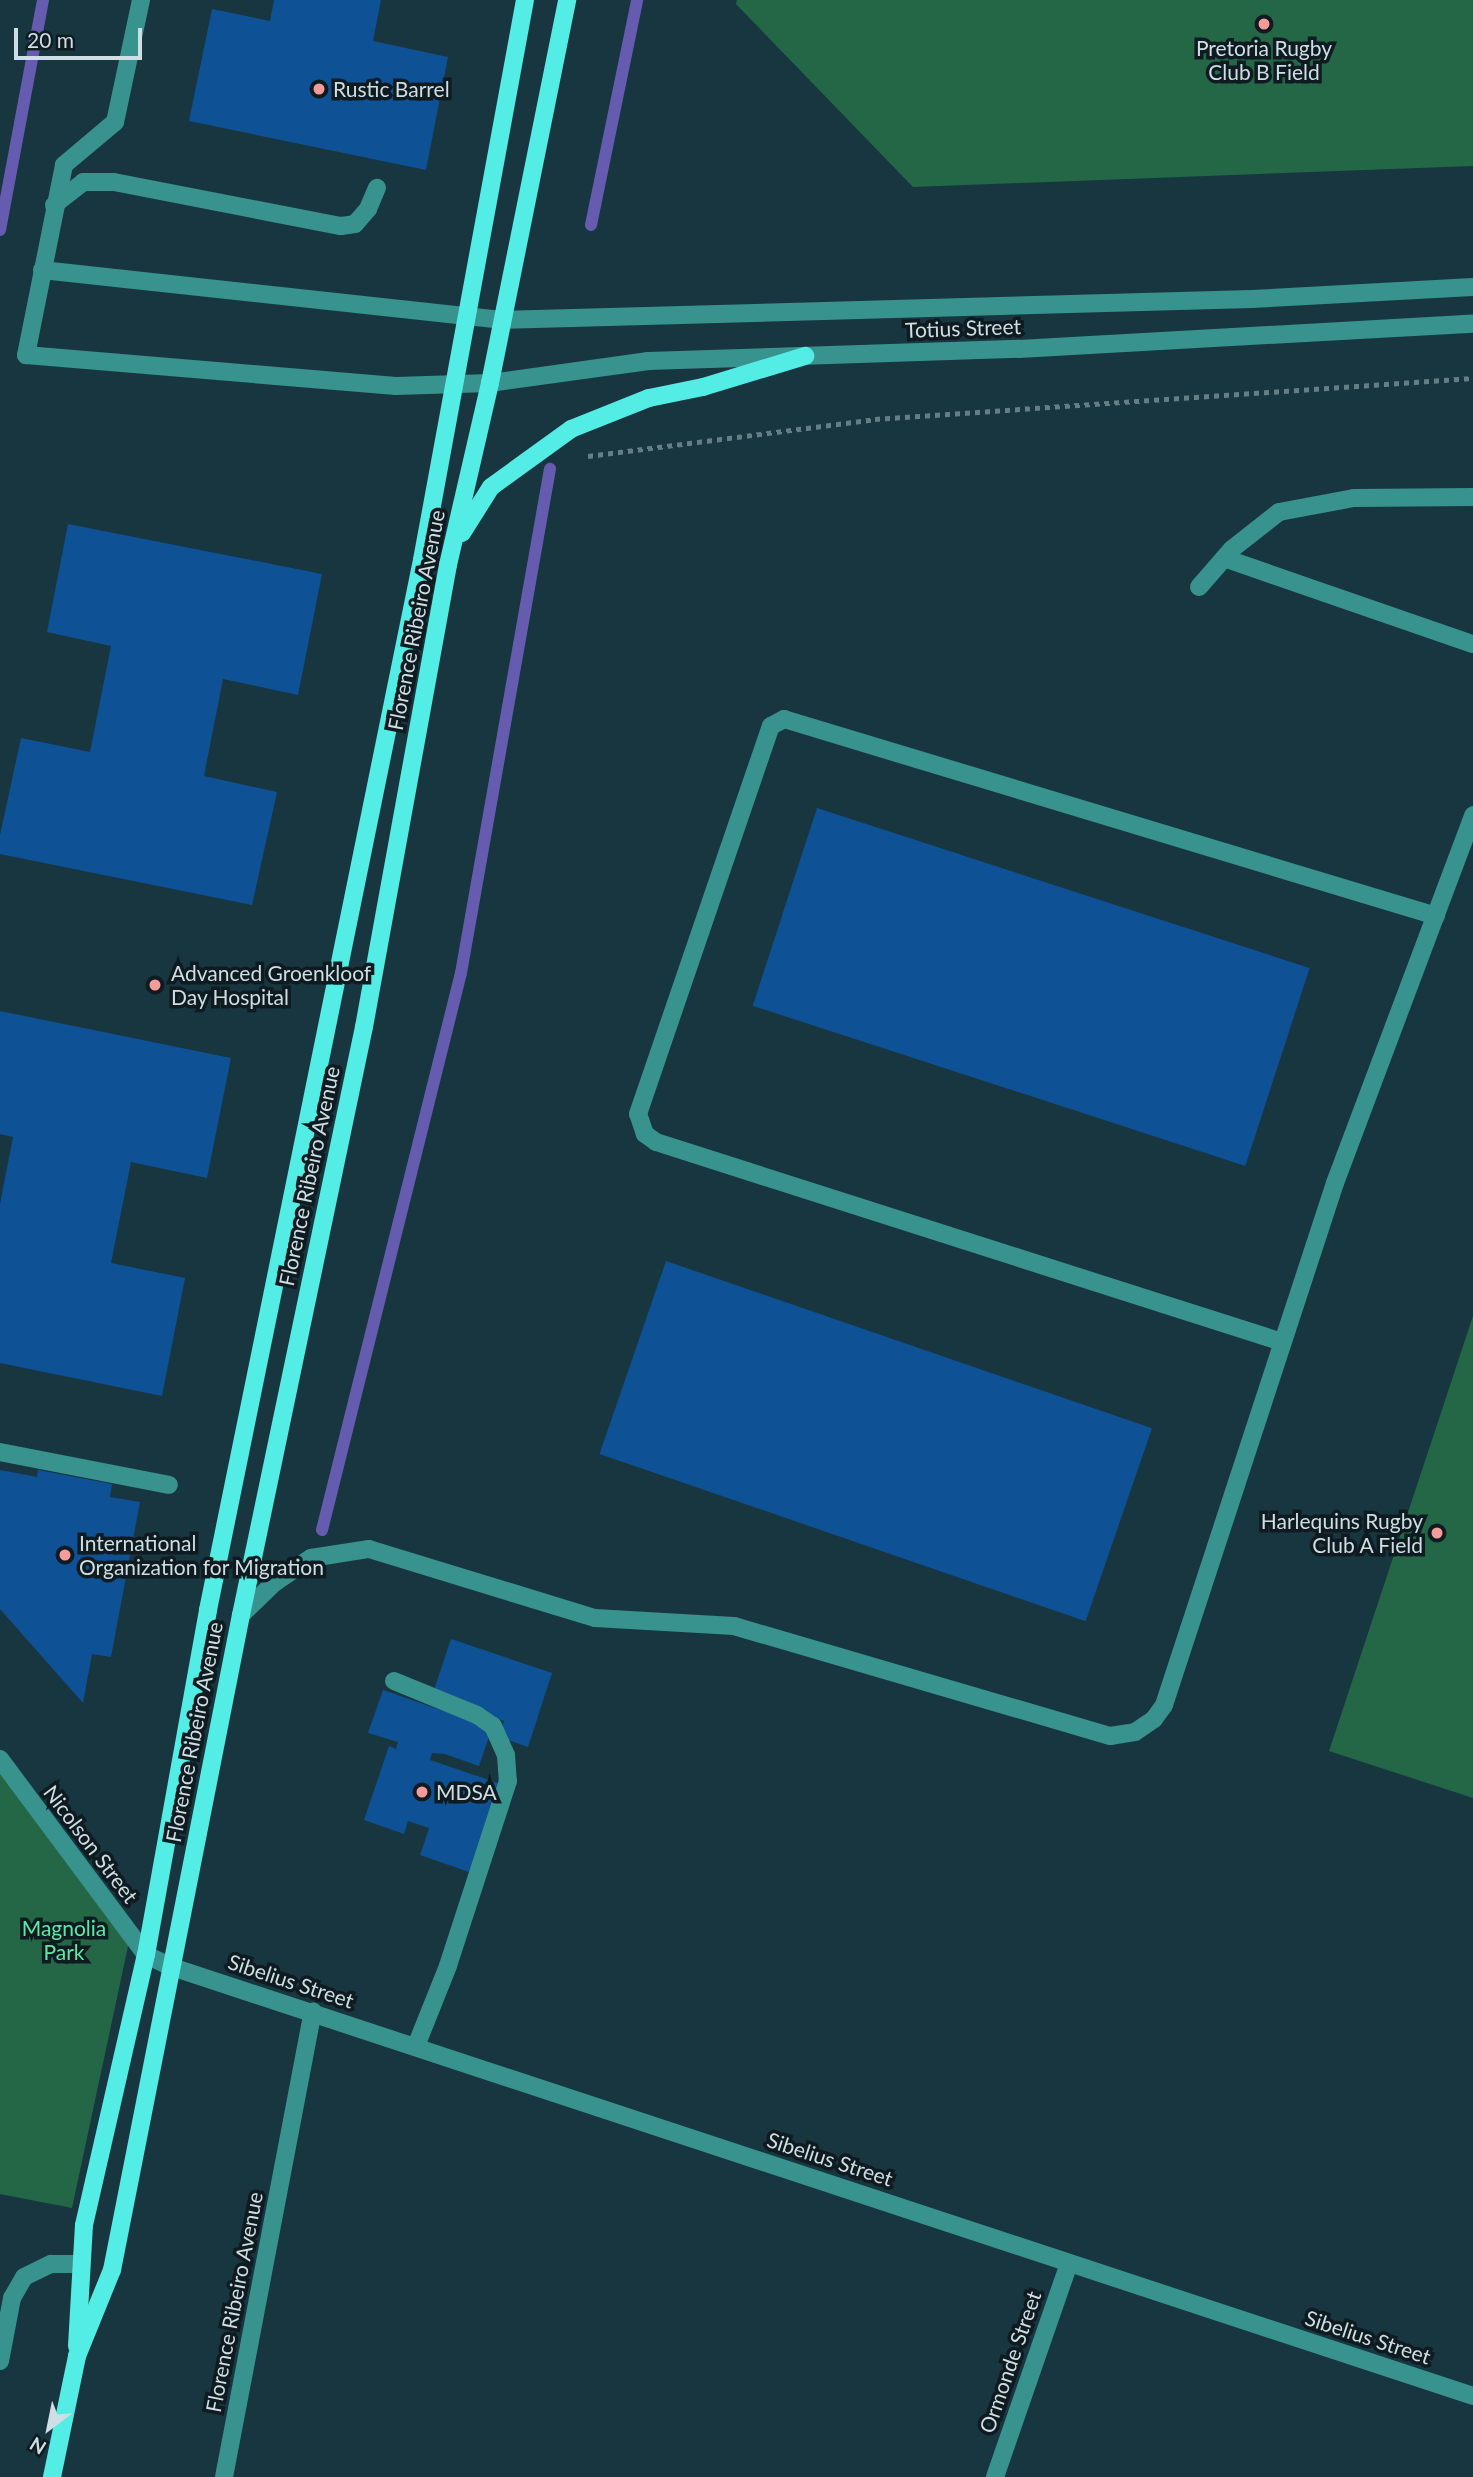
<!DOCTYPE html>
<html>
<head>
<meta charset="utf-8">
<style>
	body { margin:0 }
	#map { position:relative; width:1473px; height:2477px; overflow:hidden; background:#183640; font-family:Lato,sans-serif }
	div>[style] { position:absolute }
	[style*='--x'] { left:calc(var(--x)*1px); top:calc(var(--y)*1px); width:calc(var(--w)*1px); rotate:calc(var(--a)*1deg) }
	.green>* { inset:0; background:#236746 }
	.stream>* { height:12px; margin:-6px; padding:0 6px; transform-origin:6px; border-radius:6px; background:#655cb0 }
	.building>* { inset:0; background:#0e5195; transform-origin:0 0 }
	.path>* { height:4.5px; margin-top:-2.25px; transform-origin:0; background:repeating-linear-gradient(90deg,#657e86 0 5px,transparent 0 10px) }
	.minor>* { height:18px; margin:-9px; padding:0 9px; transform-origin:9px; border-radius:9px; background:#38928e }
	.major>* { height:18px; margin:-9px; padding:0 9px; transform-origin:9px; border-radius:9px; background:#53ede6 }
	.dots>* { width:19px; height:19px; translate:-50% -50%; box-sizing:border-box; border:4px solid #0f1b20; border-radius:50% }
	span { translate:-50% -50%; white-space:nowrap; text-align:center; line-height:1.15; -webkit-text-stroke:7px #0f1b20; paint-order:stroke }
	.poi-label { font-size:21px; color:#cddee4 }
	.left { translate:0 -50%; text-align:left }
	.right { translate:-100% -50%; text-align:right }
	.street-label { font-size:21px; color:#cddee4 }
	.park-label { font-size:21px; color:#5ceaa5 }
	.north { position:absolute; left:14px; top:2393px; width:70px; height:70px; -webkit-text-stroke:5px #0f1b20; paint-order:stroke; rotate:212deg; font-size:19px; font-weight:700; line-height:28px; text-align:center; color:#cddee4 }
	.north::after { content:''; display:block; margin:auto; width:24px; height:32px; background:#cddee4; clip-path:polygon(50% 0,100% 100%,50% 72%,0 100%) }
	.scale { position:absolute; left:14px; top:28px; width:128px; height:32px; box-sizing:border-box; border:4px solid #cddee4; border-top:0; padding-left:9px; font-size:21px; line-height:24px; white-space:nowrap; color:#cddee4; -webkit-text-stroke:5px #0f1b20; paint-order:stroke }
</style>
</head>
<body>
<div id="map">
	<div class="green">
		<i style="clip-path:polygon(737px 0,1473px 0,1473px 166px,913px 187px,736px 4px)"></i>
		<i style="clip-path:polygon(1473px 1316px,1473px 1798px,1329px 1751px)"></i>
		<i style="clip-path:polygon(0 1763px,133px 1923px,72px 2208px,0 2194px)"></i>
	</div>
	<div class="stream">
		<i style="--x:591;--y:225;--w:230;--a:-78.4"></i>
		<i style="--x:0;--y:230;--w:234;--a:-79.4"></i>
		<i style="--x:322;--y:1530;--w:574;--a:-75.99"></i>
		<i style="--x:461;--y:973;--w:512;--a:-79.99"></i>
	</div>
	<div class="building">
		<i style="clip-path:polygon(274px 0,381px 0,373px 41px,448px 57px,426px 170px,189px 121px,212px 9px,270px 21px)"></i>
		<i style="clip-path:polygon(68px 524px,322px 574px,298px 695px,223px 679px,204px 776px,277px 792px,252px 905px,0 854px,0 835px,21px 738px,90px 752px,111px 646px,47px 632px)"></i>
		<i style="left:817px;top:808px;width:518px;height:208px;rotate:18deg"></i>
		<i style="clip-path:polygon(0 1011px,231px 1058px,207px 1178px,131px 1162px,111px 1263px,185px 1278px,162px 1396px,0 1363px,0 1204px,13px 1137px,0 1134px)"></i>
		<i style="left:666px;top:1261px;width:514px;height:204px;rotate:19deg"></i>
		<i style="clip-path:polygon(0 1470px,37px 1477px,38px 1470px,112px 1484px,110px 1497px,140px 1502px,111px 1657px,92px 1654px,83px 1703px,0 1609px)"></i>
		<i style="clip-path:polygon(451px 1639px,552px 1673px,528px 1747px,499px 1737px,504px 1721px,459px 1706px,462px 1699px,434px 1690px)"></i>
		<i style="clip-path:polygon(383px 1690px,492px 1728px,479px 1766px,445px 1754px,432px 1753px,430px 1760px,501px 1784px,472px 1873px,420px 1855px,429px 1828px,408px 1821px,404px 1834px,364px 1820px,389px 1746px,396px 1749px,398px 1742px,368px 1733px)"></i>
	</div>
	<div class="path">
		<i style="--x:588;--y:456;--w:289;--a:-7.3"></i>
		<i style="--x:875;--y:419;--w:599;--a:-3.92"></i>
	</div>
	<div class="minor">
		<i style="--x:141;--y:0;--w:125;--a:102"></i>
		<i style="--x:115;--y:122;--w:67;--a:139.9"></i>
		<i style="--x:64;--y:165;--w:194;--a:101.3"></i>
		<i style="--x:26;--y:355;--w:371;--a:4.8"></i>
		<i style="--x:396;--y:386;--w:94;--a:-1.8"></i>
		<i style="--x:490;--y:383;--w:160;--a:-7.9"></i>
		<i style="--x:648;--y:361;--w:371;--a:-1.9"></i>
		<i style="--x:1019;--y:349;--w:455;--a:-3.2"></i>
		<i style="--x:54;--y:205;--w:37;--a:-38"></i>
		<i style="--x:83;--y:182;--w:31;--a:0"></i>
		<i style="--x:114;--y:182;--w:231;--a:11"></i>
		<i style="--x:341;--y:226;--w:14;--a:-8"></i>
		<i style="--x:355;--y:224;--w:20;--a:-49"></i>
		<i style="--x:368;--y:209;--w:23;--a:-67"></i>
		<i style="--x:42;--y:270;--w:462;--a:6.2"></i>
		<i style="--x:501;--y:320;--w:751;--a:-1.6"></i>
		<i style="--x:1252;--y:299;--w:221;--a:-3.1"></i>
		<i style="--x:1224;--y:558;--w:263;--a:19.1"></i>
		<i style="--x:1199;--y:587;--w:50;--a:-49"></i>
		<i style="--x:1232;--y:549;--w:60;--a:-38.2"></i>
		<i style="--x:1279;--y:512;--w:76;--a:-10.6"></i>
		<i style="--x:1354;--y:498;--w:119;--a:-0.5"></i>
		<i style="--x:1282;--y:1342;--w:657;--a:-162.28"></i>
		<i style="--x:656;--y:1142;--w:14;--a:-144"></i>
		<i style="--x:645;--y:1134;--w:21;--a:-109"></i>
		<i style="--x:638;--y:1114;--w:410;--a:-71.1"></i>
		<i style="--x:771;--y:726;--w:15;--a:-28"></i>
		<i style="--x:784;--y:719;--w:681;--a:16.81"></i>
		<i style="--x:0;--y:1452;--w:172;--a:11"></i>
		<i style="--x:241;--y:1615;--w:46;--a:-44.1"></i>
		<i style="--x:274;--y:1583;--w:45;--a:-34"></i>
		<i style="--x:311;--y:1558;--w:59;--a:-8.8"></i>
		<i style="--x:369;--y:1549;--w:236;--a:17"></i>
		<i style="--x:595;--y:1618;--w:139;--a:3.3"></i>
		<i style="--x:734;--y:1626;--w:392;--a:16.3"></i>
		<i style="--x:1110;--y:1736;--w:25;--a:-9"></i>
		<i style="--x:1135;--y:1732;--w:23;--a:-34"></i>
		<i style="--x:1154;--y:1719;--w:17;--a:-54"></i>
		<i style="--x:1164;--y:1705;--w:549;--a:-71.86"></i>
		<i style="--x:1335;--y:1183;--w:393;--a:-69.4"></i>
		<i style="--x:394;--y:1681;--w:90;--a:22.3"></i>
		<i style="--x:477;--y:1715;--w:19;--a:35"></i>
		<i style="--x:493;--y:1726;--w:32;--a:66"></i>
		<i style="--x:506;--y:1755;--w:26;--a:86"></i>
		<i style="--x:508;--y:1781;--w:194;--a:108"></i>
		<i style="--x:448;--y:1966;--w:86;--a:111.8"></i>
		<i style="--x:0;--y:1759;--w:244;--a:53.3"></i>
		<i style="--x:146;--y:1955;--w:29;--a:25"></i>
		<i style="--x:172;--y:1967;--w:1370;--a:18.25"></i>
		<i style="--x:0;--y:2361;--w:64;--a:-79.2"></i>
		<i style="--x:12;--y:2298;--w:24;--a:-60"></i>
		<i style="--x:24;--y:2277;--w:30;--a:-26"></i>
		<i style="--x:51;--y:2264;--w:28;--a:0"></i>
		<i style="--x:224;--y:2477;--w:474;--a:-79.2"></i>
		<i style="--x:995;--y:2477;--w:226;--a:-70.9"></i>
	</div>
	<div class="major">
		<i style="--x:462;--y:533;--w:54;--a:-57.8"></i>
		<i style="--x:491;--y:487;--w:99;--a:-35.9"></i>
		<i style="--x:571;--y:429;--w:84;--a:-21.7"></i>
		<i style="--x:649;--y:398;--w:55;--a:-11.5"></i>
		<i style="--x:703;--y:387;--w:107;--a:-16.9"></i>
		<i style="--x:77;--y:2346;--w:121;--a:-86.7"></i>
		<i style="--x:84;--y:2225;--w:277;--a:-77.1"></i>
		<i style="--x:146;--y:1955;--w:351;--a:-79.8"></i>
		<i style="--x:208;--y:1610;--w:1072;--a:-78.48"></i>
		<i style="--x:422;--y:560;--w:569;--a:-79.58"></i>
		<i style="--x:52;--y:2477;--w:124;--a:-78.3"></i>
		<i style="--x:77;--y:2356;--w:93;--a:-67.9"></i>
		<i style="--x:112;--y:2270;--w:668;--a:-78.86"></i>
		<i style="--x:241;--y:1615;--w:601;--a:-78.19"></i>
		<i style="--x:364;--y:1027;--w:470;--a:-79.7"></i>
		<i style="--x:448;--y:565;--w:187;--a:-77"></i>
		<i style="--x:490;--y:383;--w:391;--a:-78.6"></i>
	</div>
	<div class="dots">
		<i style="left:1264px;top:24px;background:#f59b9a"></i>
		<i style="left:319px;top:89px;background:#f59b9a"></i>
		<i style="left:155px;top:985px;background:#f59b9a"></i>
		<i style="left:1437px;top:1533px;background:#f59b9a"></i>
		<i style="left:65px;top:1555px;background:#f59b9a"></i>
		<i style="left:422px;top:1792px;background:#f59b9a"></i>
	</div>
	<div class="poi-label">
		<span style="left:1264px;top:60px">Pretoria Rugby<br>Club B Field</span>
		<span class="left" style="left:333px;top:89px">Rustic Barrel</span>
		<span class="left" style="left:171px;top:985px">Advanced Groenkloof<br>Day Hospital</span>
		<span class="right" style="left:1423px;top:1533px">Harlequins Rugby<br>Club A Field</span>
		<span class="left" style="left:79px;top:1555px">International<br>Organization for Migration</span>
		<span class="left" style="left:436px;top:1792px">MDSA</span>
	</div>
	<div class="street-label">
		<span style="left:963px;top:328px;rotate:-2deg">Totius Street</span>
		<span style="left:416px;top:620px;rotate:-79deg">Florence Ribeiro Avenue</span>
		<span style="left:309px;top:1176px;rotate:-78deg">Florence Ribeiro Avenue</span>
		<span style="left:194px;top:1732px;rotate:-79deg">Florence Ribeiro Avenue</span>
		<span style="left:91px;top:1844px;rotate:53deg">Nicolson Street</span>
		<span style="left:291px;top:1981px;rotate:18deg">Sibelius Street</span>
		<span style="left:830px;top:2159px;rotate:18deg">Sibelius Street</span>
		<span style="left:234px;top:2302px;rotate:-79deg">Florence Ribeiro Avenue</span>
		<span style="left:1368px;top:2337px;rotate:18deg">Sibelius Street</span>
		<span style="left:1010px;top:2362px;rotate:-71deg">Ormonde Street</span>
	</div>
	<div class="park-label">
		<span style="left:64px;top:1940px">Magnolia<br>Park</span>
	</div>
	<div class="north">N</div>
	<div class="scale">20 m</div>
</div>
</body>
</html>
